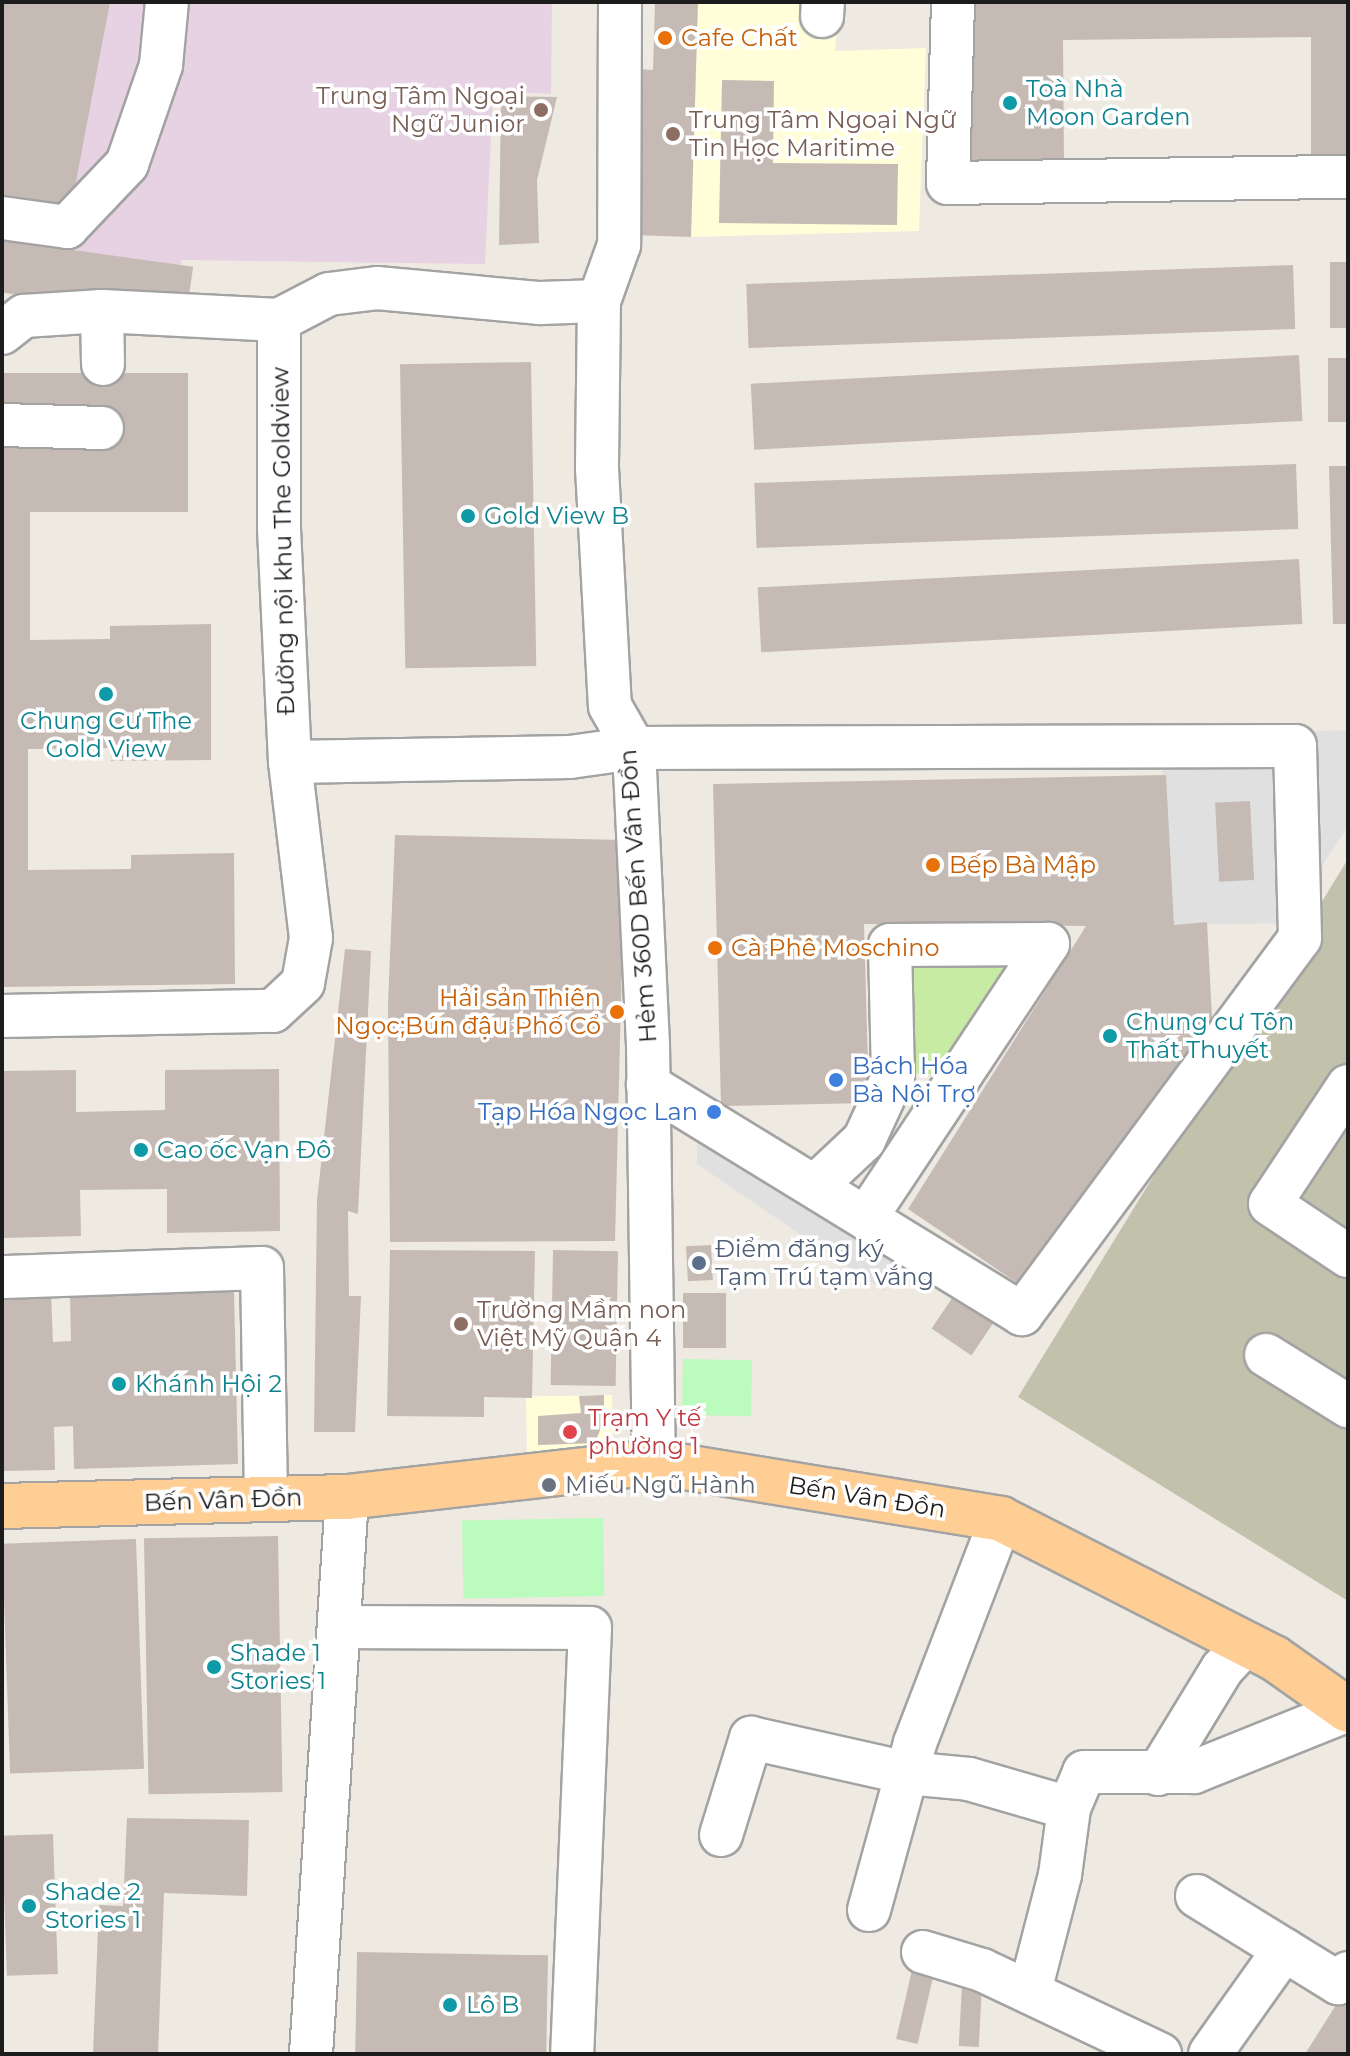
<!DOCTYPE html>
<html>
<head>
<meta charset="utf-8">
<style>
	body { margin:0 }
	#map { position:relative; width:1350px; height:2056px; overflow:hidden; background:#eee9e1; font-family:Montserrat,sans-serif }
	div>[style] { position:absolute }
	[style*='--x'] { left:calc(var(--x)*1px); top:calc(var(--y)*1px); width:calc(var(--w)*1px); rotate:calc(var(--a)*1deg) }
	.industrial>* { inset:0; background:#e7d2e4 }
	.education>* { inset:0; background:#fffed9; transform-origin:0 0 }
	.construction>* { inset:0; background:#c2c2ac }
	.grass>* { inset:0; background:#c8eba4 }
	.park>* { inset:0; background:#bbfbbe; transform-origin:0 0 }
	.parking>* { inset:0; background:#e0e0e0 }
	.building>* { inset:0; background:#c6bbb4; transform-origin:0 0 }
	.roads { filter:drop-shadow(2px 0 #a3a3a3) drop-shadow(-2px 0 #a3a3a3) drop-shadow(0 2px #a3a3a3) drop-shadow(0 -2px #a3a3a3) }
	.minor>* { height:42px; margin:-21px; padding:0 21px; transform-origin:21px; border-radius:21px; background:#fff }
	.major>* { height:44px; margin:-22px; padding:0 22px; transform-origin:22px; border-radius:22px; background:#ffce95 }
	.dots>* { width:22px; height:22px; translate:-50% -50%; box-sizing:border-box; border:4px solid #fff; border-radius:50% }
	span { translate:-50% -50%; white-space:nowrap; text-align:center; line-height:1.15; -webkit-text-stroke:7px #fff; paint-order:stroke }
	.food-label { font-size:24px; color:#c56008 }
	.left { translate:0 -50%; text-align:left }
	.right { translate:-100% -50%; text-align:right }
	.culture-label { font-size:24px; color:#0d838f }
	.education-label { font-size:24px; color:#785e54 }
	.street-label { font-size:24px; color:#1c1c1c }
	.shop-label { font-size:24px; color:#366cbe }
	.service-label { font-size:24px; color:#4e5e75 }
	.health-label { font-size:24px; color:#be3a42 }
	.worship-label { font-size:24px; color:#5b616d }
	.frame { position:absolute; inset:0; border:4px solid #1c1c1c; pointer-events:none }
</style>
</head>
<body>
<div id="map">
	<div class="industrial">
		<i style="clip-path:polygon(2px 2px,552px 2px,551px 94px,493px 91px,485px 264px,181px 260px,173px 328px,2px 290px)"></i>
	</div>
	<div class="education">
		<i style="clip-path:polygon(698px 2px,840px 3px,835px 51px,926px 48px,919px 231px,691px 237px)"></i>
		<i style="left:612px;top:1395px;width:58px;height:86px;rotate:89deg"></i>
	</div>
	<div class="construction">
		<i style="clip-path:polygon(1348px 859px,1348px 1601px,1018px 1397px)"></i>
	</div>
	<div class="grass">
		<i style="clip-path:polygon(906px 959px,1004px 964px,1006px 971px,945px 1066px,932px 1074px,917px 1074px,906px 1060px)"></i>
	</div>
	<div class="park">
		<i style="left:683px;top:1359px;width:69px;height:56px;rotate:1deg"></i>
		<i style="left:603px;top:1518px;width:78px;height:141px;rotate:89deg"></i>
	</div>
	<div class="parking">
		<i style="clip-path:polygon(1348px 730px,1348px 826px,1285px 923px,1174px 925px,1160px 738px)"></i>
		<i style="clip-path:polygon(697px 1130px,904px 1267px,884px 1291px,697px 1164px)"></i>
	</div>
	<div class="building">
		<i style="clip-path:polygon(2px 2px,110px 2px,71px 208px,2px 200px)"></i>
		<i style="clip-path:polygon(655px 2px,698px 2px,691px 237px,633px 235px,638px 69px,653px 70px)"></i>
		<i style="clip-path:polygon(957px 2px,1348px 2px,1348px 169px,1311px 169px,1311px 37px,1063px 40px,1064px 165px,958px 166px)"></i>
		<i style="clip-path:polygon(722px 80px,774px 81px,773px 163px,898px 164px,897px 225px,719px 223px)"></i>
		<i style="clip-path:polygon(501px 96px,557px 97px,537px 180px,539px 243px,499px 245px)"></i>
		<i style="left:2px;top:240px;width:193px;height:52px;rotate:8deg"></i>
		<i style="left:1330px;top:262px;width:18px;height:66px"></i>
		<i style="left:1293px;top:265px;width:64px;height:547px;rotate:88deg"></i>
		<i style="left:1299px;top:355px;width:66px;height:549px;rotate:87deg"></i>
		<i style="left:1328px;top:358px;width:20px;height:64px"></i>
		<i style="left:531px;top:362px;width:304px;height:131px;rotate:89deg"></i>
		<i style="clip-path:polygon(2px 373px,188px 373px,188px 512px,30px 512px,30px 640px,110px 639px,110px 626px,211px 624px,211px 760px,111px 761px,111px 748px,28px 749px,28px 870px,131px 869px,131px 855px,234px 853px,235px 984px,2px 987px)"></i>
		<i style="left:1296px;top:464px;width:65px;height:542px;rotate:88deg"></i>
		<i style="clip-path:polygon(1329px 466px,1348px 466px,1348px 624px,1333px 624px)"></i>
		<i style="left:1299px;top:559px;width:65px;height:542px;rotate:87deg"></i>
		<i style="clip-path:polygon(1166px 775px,1174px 925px,1207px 922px,1212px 1017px,1029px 1291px,908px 1209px,1086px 926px,864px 924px,869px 1103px,721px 1106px,713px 784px)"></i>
		<i style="left:1250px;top:801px;width:79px;height:35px;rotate:87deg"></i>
		<i style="clip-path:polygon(395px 835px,625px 840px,615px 1241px,390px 1242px,388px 1004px)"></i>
		<i style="clip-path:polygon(345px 949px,371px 951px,358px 1214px,348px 1211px,349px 1296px,361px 1296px,355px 1432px,314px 1432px,317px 1200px)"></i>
		<i style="clip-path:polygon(279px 1069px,280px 1231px,167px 1233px,167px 1189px,80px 1190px,81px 1236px,2px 1238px,2px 1071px,76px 1070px,76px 1112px,165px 1110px,165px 1070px)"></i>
		<i style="left:711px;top:1245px;width:35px;height:25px;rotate:87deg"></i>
		<i style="clip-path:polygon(390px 1250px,535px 1251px,532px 1398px,484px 1397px,484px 1417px,387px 1416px)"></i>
		<i style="left:553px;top:1250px;width:65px;height:135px;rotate:1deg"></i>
		<i style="left:959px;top:1288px;width:48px;height:49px;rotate:34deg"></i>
		<i style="clip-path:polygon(234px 1290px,238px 1464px,74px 1469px,73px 1426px,54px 1427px,55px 1470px,2px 1471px,2px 1295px,51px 1294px,53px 1342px,71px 1341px,70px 1295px)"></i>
		<i style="left:683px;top:1293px;width:43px;height:55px"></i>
		<i style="clip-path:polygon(604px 1395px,604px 1420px,595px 1443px,538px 1445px,538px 1416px,581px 1413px,579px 1396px)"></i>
		<i style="left:278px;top:1536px;width:256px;height:134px;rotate:89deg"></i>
		<i style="left:136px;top:1539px;width:230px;height:134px;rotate:88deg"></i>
		<i style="clip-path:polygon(127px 1818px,249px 1820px,247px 1896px,164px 1893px,158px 2054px,93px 2054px,99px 1905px,123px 1906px)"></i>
		<i style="left:53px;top:1834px;width:140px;height:51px;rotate:88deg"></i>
		<i style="left:357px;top:1952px;width:191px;height:102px;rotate:1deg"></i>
		<i style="left:913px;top:1966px;width:22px;height:75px;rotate:13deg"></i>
		<i style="left:962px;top:1985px;width:20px;height:61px;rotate:3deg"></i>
		<i style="clip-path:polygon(1348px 1986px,1348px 2054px,1305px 2054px)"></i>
	</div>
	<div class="roads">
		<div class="minor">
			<i style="--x:620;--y:2;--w:243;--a:90.2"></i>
			<i style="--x:619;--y:245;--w:59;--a:109.7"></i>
			<i style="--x:599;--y:301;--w:167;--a:90.7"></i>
			<i style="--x:597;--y:468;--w:238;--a:86.9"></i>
			<i style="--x:610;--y:706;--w:48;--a:60.3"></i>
			<i style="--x:634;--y:748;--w:296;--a:87.3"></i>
			<i style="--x:648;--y:1044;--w:418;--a:89.2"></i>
			<i style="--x:953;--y:2;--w:181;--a:91.6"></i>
			<i style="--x:948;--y:183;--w:400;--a:-0.9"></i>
			<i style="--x:822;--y:16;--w:14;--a:-86"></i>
			<i style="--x:2;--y:218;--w:66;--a:7.9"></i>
			<i style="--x:67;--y:227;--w:87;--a:-46.4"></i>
			<i style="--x:127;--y:164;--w:105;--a:-71"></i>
			<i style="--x:161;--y:65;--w:63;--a:-84.6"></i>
			<i style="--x:102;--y:311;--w:53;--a:88.9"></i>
			<i style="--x:2;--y:333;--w:28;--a:-38"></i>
			<i style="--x:24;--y:316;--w:78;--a:-3.7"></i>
			<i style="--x:102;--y:311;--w:177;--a:2.9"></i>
			<i style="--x:279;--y:320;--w:56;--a:-27.5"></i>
			<i style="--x:329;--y:294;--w:48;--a:-7.1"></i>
			<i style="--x:377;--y:288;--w:164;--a:5.3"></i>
			<i style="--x:540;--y:303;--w:59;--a:-1.9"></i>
			<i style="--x:2;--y:425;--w:100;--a:1.7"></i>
			<i style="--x:290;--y:762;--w:280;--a:-1"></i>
			<i style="--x:570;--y:757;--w:65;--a:-8"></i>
			<i style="--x:634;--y:748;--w:661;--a:-0.17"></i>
			<i style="--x:1295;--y:746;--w:192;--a:88.5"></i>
			<i style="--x:1300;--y:938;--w:468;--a:126.5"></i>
			<i style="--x:1022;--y:1314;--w:439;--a:-148.5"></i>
			<i style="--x:2;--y:1016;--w:271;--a:-1.1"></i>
			<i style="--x:273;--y:1011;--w:41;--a:-43"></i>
			<i style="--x:303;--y:983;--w:46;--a:-79.9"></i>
			<i style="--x:311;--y:938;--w:177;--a:-96.8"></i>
			<i style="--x:290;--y:762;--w:234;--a:-92.7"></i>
			<i style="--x:279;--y:528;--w:208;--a:-90"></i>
			<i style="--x:1348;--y:1086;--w:141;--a:123.5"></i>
			<i style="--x:1270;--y:1204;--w:94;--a:33.7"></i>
			<i style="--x:816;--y:1185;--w:66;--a:-43.2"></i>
			<i style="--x:864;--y:1140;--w:69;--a:-65.3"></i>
			<i style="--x:893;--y:1077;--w:132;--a:-91.3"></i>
			<i style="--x:890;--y:945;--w:158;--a:-0.4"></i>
			<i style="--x:867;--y:1216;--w:327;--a:-56.4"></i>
			<i style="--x:2;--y:1277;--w:260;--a:-2"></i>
			<i style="--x:262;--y:1268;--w:231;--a:89"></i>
			<i style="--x:1266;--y:1355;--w:97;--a:31.9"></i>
			<i style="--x:342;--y:1627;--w:248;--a:0.2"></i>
			<i style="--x:590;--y:1628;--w:426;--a:92.4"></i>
			<i style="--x:1158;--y:1774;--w:123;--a:-58.6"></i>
			<i style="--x:1222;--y:1669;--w:35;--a:-47"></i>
			<i style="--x:721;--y:1835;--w:102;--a:-72.8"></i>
			<i style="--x:751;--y:1738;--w:160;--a:12.6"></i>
			<i style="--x:907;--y:1773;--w:62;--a:5.5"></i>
			<i style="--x:969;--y:1779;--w:104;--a:16.2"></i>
			<i style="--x:1197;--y:1896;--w:166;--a:31.7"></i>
			<i style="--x:1338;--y:1983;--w:14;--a:-45"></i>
			<i style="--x:869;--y:1910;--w:173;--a:-74.6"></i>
			<i style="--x:915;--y:1743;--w:240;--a:-69"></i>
			<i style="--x:923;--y:1952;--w:62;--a:17"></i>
			<i style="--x:982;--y:1970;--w:197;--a:25.3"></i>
			<i style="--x:1030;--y:1991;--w:120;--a:-75.5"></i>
			<i style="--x:1060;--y:1875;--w:68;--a:-82.3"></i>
			<i style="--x:1069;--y:1808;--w:39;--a:-67"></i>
			<i style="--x:1084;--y:1772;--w:110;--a:0"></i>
			<i style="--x:1194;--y:1772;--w:166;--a:-21.9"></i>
			<i style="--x:311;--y:2054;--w:558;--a:-86.3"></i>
			<i style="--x:1210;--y:2054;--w:128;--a:-54.6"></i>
		</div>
		<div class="major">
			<i style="--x:2;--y:1506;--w:345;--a:-1.5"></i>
			<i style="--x:347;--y:1497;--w:309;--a:-6.5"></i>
			<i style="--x:654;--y:1462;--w:352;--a:9.3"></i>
			<i style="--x:1001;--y:1519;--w:306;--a:27"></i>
			<i style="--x:1274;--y:1658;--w:90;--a:35.1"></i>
		</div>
	</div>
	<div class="dots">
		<i style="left:665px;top:38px;background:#e8710a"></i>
		<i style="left:1010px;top:103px;background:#0f9aa8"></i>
		<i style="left:541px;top:110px;background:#8d6e63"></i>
		<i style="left:673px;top:134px;background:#8d6e63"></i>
		<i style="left:468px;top:516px;background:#0f9aa8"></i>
		<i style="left:106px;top:694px;background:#0f9aa8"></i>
		<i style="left:933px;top:865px;background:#e8710a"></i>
		<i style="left:715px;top:948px;background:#e8710a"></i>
		<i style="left:617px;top:1012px;background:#e8710a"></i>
		<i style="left:1110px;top:1036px;background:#0f9aa8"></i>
		<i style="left:836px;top:1080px;background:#3f7fe0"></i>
		<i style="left:714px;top:1112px;background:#3f7fe0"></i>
		<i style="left:141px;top:1150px;background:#0f9aa8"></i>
		<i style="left:699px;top:1263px;background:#5c6f8a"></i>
		<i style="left:461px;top:1324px;background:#8d6e63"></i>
		<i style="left:119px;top:1384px;background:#0f9aa8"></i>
		<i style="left:570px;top:1432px;background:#e0444e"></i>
		<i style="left:549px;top:1485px;background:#6b7280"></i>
		<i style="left:214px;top:1667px;background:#0f9aa8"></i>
		<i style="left:29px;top:1906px;background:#0f9aa8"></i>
		<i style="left:450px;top:2005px;background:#0f9aa8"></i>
	</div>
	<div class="food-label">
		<span class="left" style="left:681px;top:38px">Cafe Chất</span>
		<span class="left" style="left:949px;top:865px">Bếp Bà Mập</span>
		<span class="left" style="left:731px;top:948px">Cà Phê Moschino</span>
		<span class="right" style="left:601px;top:1012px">Hải sản Thiên<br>Ngọc;Bún đậu Phố Cổ</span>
	</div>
	<div class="culture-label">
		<span class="left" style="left:1026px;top:103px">Toà Nhà<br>Moon Garden</span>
		<span class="left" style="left:484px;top:516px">Gold View B</span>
		<span style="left:106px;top:735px">Chung Cư The<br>Gold View</span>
		<span class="left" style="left:1126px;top:1036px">Chung cư Tôn<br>Thất Thuyết</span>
		<span class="left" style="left:157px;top:1150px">Cao ốc Vạn Đô</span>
		<span class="left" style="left:135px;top:1384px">Khánh Hội 2</span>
		<span class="left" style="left:230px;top:1667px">Shade 1<br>Stories 1</span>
		<span class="left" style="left:45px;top:1906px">Shade 2<br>Stories 1</span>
		<span class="left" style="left:466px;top:2005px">Lô B</span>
	</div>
	<div class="education-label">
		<span class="right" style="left:525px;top:110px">Trung Tâm Ngoại<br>Ngữ Junior</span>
		<span class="left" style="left:689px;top:134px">Trung Tâm Ngoại Ngữ<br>Tin Học Maritime</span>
		<span class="left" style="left:477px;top:1324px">Trường Mầm non<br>Việt Mỹ Quận 4</span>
	</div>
	<div class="street-label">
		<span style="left:283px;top:541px;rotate:-91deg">Đường nội khu The Goldview</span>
		<span style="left:638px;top:896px;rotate:-94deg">Hẻm 360D Bến Vân Đồn</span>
		<span style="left:867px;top:1497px;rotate:9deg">Bến Vân Đồn</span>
		<span style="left:223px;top:1500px;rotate:-2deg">Bến Vân Đồn</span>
	</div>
	<div class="shop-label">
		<span class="left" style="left:852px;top:1080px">Bách Hóa<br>Bà Nội Trợ</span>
		<span class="right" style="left:698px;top:1112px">Tạp Hóa Ngọc Lan</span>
	</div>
	<div class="service-label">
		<span class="left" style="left:715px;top:1263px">Điểm đăng ký<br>Tạm Trú tạm vắng</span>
	</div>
	<div class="health-label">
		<span class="left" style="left:588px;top:1432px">Trạm Y tế<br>phường 1</span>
	</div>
	<div class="worship-label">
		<span class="left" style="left:565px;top:1485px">Miếu Ngũ Hành</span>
	</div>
	<div class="frame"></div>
</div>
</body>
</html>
